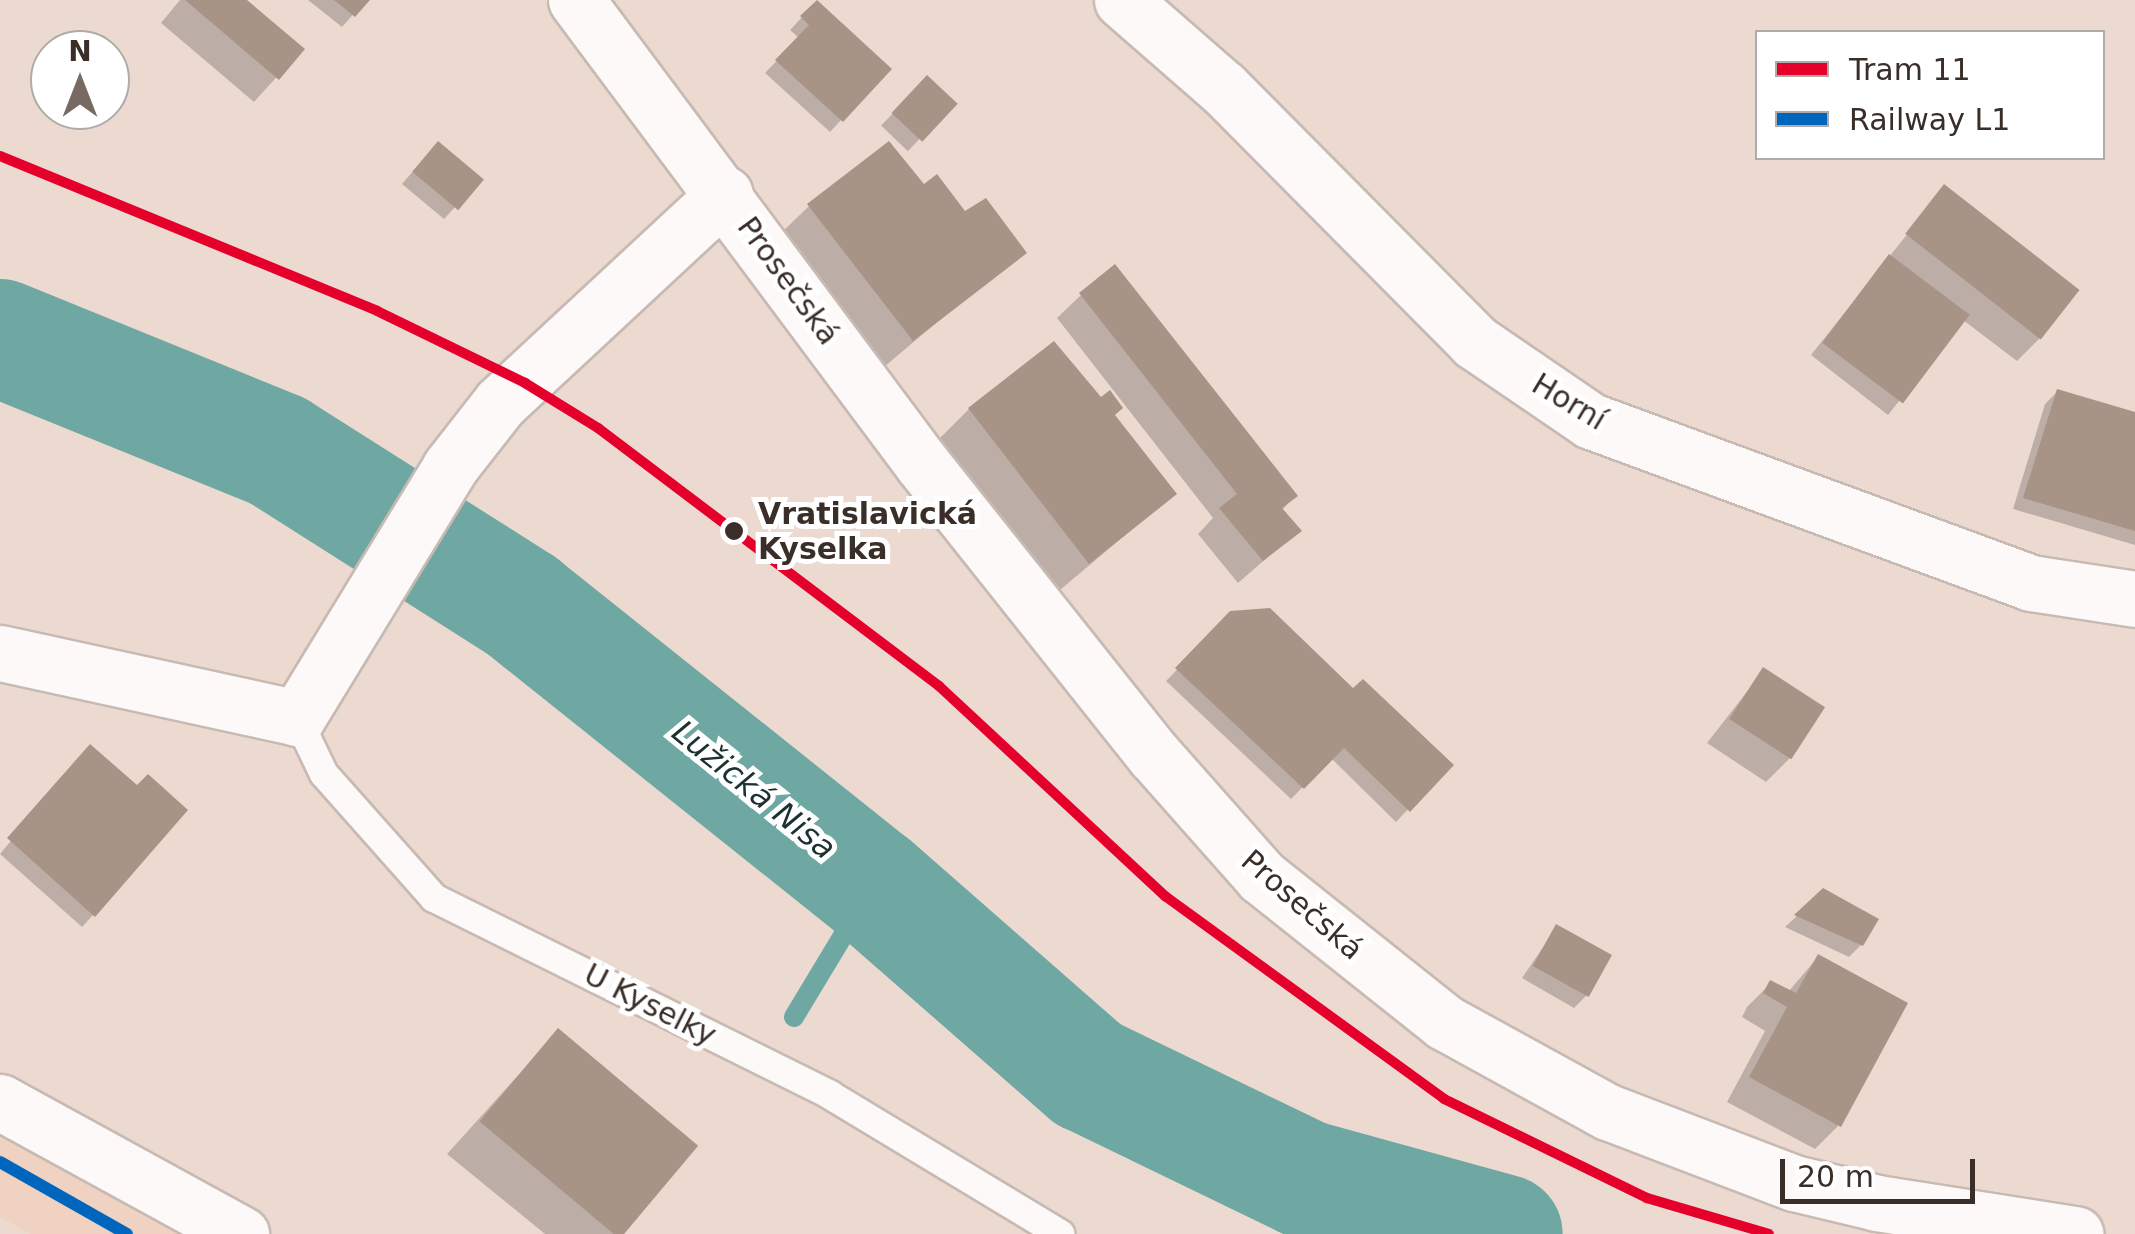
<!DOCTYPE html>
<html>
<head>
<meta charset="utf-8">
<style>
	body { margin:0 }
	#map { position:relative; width:2135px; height:1234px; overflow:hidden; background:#ecdad1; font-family:"DejaVu Sans",sans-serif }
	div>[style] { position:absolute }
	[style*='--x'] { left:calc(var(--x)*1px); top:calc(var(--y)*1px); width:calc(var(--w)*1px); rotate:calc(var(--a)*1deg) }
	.built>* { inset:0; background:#efd2c2 }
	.shadow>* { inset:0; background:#0003; transform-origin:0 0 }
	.stream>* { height:20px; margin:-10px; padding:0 10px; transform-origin:10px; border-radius:10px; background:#6fa8a3 }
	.river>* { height:118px; margin:-59px; padding:0 59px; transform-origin:59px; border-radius:59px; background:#6fa8a3 }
	.building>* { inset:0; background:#a89387; transform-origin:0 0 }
	.roads { filter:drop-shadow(2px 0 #c7bab3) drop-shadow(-2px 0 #c7bab3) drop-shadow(0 2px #c7bab3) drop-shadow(0 -2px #c7bab3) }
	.service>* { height:28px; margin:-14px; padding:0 14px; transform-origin:14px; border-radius:14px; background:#fcf9f8 }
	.minor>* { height:55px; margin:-27.5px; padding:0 27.5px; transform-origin:27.5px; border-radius:27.5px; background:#fcf9f8 }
	.primary>* { height:55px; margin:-27.5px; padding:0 27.5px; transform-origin:27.5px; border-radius:27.5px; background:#fcf9f8 }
	.rail-1>* { height:12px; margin:-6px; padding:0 6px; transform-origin:6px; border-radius:6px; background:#0065bd }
	.tram-1>* { height:10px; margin:-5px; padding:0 5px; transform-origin:5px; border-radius:5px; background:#e4002b }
	.dots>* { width:28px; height:28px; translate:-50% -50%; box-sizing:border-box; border:5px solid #fff; border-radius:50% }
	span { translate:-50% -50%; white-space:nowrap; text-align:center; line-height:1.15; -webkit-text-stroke:10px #fff; paint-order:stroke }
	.street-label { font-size:30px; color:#3a2e28 }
	.stop-label { font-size:30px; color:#3a2e28; font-weight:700 }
	.left { translate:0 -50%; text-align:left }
	.water-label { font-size:32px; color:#1c3130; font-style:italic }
	.legend { position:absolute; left:1755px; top:30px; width:350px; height:130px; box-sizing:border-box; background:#fff; border:2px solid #b0aba9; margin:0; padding:12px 18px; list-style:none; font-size:30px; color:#3a2e28 }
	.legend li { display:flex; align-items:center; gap:20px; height:50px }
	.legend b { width:50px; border:2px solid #b0aba9 }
	.north { position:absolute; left:30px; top:30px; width:100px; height:100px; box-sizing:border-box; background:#fff; border:2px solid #b0aba9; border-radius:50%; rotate:0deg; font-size:28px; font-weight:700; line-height:40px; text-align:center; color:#3a2e28 }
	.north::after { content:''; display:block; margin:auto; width:35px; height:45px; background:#786a63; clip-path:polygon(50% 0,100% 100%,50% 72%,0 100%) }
	.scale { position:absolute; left:1780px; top:1159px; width:195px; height:45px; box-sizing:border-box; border:5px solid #3a2e28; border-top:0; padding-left:12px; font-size:30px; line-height:35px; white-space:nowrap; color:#3a2e28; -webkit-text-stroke:8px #fff; paint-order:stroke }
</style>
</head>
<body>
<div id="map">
	<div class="built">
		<i style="clip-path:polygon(0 1105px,225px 1234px,30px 1234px,0 1217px)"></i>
	</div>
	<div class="shadow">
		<i style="clip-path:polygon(180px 0,243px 0,302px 49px,254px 102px,161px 23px)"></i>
		<i style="clip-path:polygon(308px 0,366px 0,342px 27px)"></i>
		<i style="clip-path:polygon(816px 2px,888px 69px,830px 132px,765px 73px,799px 38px,790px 30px)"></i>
		<i style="left:927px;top:78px;width:37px;height:66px;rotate:44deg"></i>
		<i style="clip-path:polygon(426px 156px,480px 180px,444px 219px,402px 184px)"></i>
		<i style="clip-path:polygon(1944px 188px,2040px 338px,2017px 361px,1963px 320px,1888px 415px,1811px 355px)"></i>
		<i style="clip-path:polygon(809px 206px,980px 286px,878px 372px,776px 238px)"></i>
		<i style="clip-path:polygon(1081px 295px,1295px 496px,1281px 511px,1298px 531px,1238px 583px,1198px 534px,1213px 518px,1057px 318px)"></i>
		<i style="clip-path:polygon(2057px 392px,2135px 415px,2135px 545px,2013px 509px,2045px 404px)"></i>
		<i style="clip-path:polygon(969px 409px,1112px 415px,1174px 494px,1054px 595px,936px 442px)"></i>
		<i style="clip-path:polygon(1231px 614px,1353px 692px,1450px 765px,1396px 822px,1331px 758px,1291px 799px,1166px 681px)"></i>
		<i style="clip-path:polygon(1764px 670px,1790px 758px,1766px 782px,1707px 743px)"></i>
		<i style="clip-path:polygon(79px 759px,137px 788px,93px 915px,82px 927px,0 854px)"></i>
		<i style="clip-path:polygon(1824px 891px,1861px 945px,1849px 957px,1785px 927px)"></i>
		<i style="clip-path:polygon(1557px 927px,1586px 996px,1574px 1008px,1522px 978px)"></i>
		<i style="clip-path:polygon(1818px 957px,1905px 1004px,1838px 1126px,1815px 1149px,1727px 1102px,1765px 1031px,1742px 1017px,1747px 1007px,1771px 983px,1788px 992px)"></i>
		<i style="clip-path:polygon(558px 1031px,696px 1145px,620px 1234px,545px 1234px,447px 1154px)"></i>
	</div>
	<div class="stream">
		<i style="--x:794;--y:1017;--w:153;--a:-58.9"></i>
	</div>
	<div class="river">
		<i style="--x:0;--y:338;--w:300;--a:22.1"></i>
		<i style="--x:278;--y:451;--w:289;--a:32.4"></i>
		<i style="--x:522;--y:606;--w:449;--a:38.6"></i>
		<i style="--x:873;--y:886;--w:286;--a:41.2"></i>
		<i style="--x:1088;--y:1074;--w:241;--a:25.8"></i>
		<i style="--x:1305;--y:1179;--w:206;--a:15.4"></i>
	</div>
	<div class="building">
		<i style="clip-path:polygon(185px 0,247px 0,305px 49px,279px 80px)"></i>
		<i style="clip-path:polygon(334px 0,370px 0,355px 17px)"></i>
		<i style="clip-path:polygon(817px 0,892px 69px,843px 122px,775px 60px,809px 25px,800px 16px)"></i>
		<i style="left:927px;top:75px;width:42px;height:52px;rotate:43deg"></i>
		<i style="left:438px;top:141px;width:60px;height:40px;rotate:40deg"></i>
		<i style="clip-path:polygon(889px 141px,924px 184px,937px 174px,965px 211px,986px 198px,1027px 253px,913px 341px,807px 204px)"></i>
		<i style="left:1944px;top:184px;width:172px;height:63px;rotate:38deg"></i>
		<i style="left:1889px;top:254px;width:101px;height:111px;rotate:37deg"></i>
		<i style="clip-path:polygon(1115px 264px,1298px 496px,1282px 508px,1302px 531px,1263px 561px,1219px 508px,1237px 494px,1079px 293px)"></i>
		<i style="clip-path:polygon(1054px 341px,1101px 397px,1110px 390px,1123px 408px,1115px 415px,1177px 494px,1089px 564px,968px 408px)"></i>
		<i style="clip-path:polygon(2057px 389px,2135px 412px,2135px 531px,2023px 498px)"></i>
		<i style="clip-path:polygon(1270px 608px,1353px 688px,1363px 679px,1454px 765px,1410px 812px,1344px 748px,1304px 789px,1175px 668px,1230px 611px)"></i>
		<i style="left:1763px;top:667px;width:74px;height:62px;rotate:33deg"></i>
		<i style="clip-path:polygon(90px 744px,137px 785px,148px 774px,188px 810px,95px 917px,7px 838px)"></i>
		<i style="clip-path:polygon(1823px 888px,1879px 919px,1863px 946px,1794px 915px)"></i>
		<i style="left:1556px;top:924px;width:64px;height:48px;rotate:29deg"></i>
		<i style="clip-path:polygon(1818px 954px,1908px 1003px,1841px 1127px,1749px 1077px,1787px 1007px,1763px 993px,1770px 980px,1796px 993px)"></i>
		<i style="left:558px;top:1028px;width:183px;height:122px;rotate:40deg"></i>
	</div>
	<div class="roads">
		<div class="service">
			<i style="--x:297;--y:718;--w:62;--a:64.3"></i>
			<i style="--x:324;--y:774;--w:166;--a:48.4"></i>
			<i style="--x:434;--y:898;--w:442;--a:26.4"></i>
			<i style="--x:830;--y:1095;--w:269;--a:31.1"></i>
		</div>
		<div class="minor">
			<i style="--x:1122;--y:0;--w:134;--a:41.1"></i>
			<i style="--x:1223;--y:88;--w:358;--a:45.2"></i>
			<i style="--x:1475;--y:342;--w:140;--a:34.3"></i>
			<i style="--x:1591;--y:421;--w:469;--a:20.2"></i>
			<i style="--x:2031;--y:583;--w:105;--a:8.7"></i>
			<i style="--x:0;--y:653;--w:304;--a:12.3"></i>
			<i style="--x:297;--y:718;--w:294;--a:-58.6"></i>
			<i style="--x:450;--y:467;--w:81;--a:-52"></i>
			<i style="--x:500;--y:403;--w:307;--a:-42.9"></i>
			<i style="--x:0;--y:1102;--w:275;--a:28.7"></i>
		</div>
		<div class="primary">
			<i style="--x:576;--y:0;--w:580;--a:53.27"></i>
			<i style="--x:923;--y:465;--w:371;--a:51.5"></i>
			<i style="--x:1154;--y:755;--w:163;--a:48.5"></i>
			<i style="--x:1262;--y:877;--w:233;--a:38.5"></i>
			<i style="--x:1444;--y:1022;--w:187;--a:28.8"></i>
			<i style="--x:1608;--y:1112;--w:199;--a:20.9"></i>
			<i style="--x:1794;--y:1183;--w:85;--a:13.5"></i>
			<i style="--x:1877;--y:1203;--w:201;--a:8.9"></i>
		</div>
	</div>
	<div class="rail-1">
		<i style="--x:0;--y:1162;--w:146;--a:29.6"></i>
	</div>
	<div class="tram-1">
		<i style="--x:0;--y:156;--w:408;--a:22.3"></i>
		<i style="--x:377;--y:311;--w:165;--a:25.9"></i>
		<i style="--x:525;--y:383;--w:86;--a:31.7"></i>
		<i style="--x:598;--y:428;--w:428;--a:37.1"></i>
		<i style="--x:939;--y:686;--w:309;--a:42.9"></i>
		<i style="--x:1165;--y:896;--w:345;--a:36"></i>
		<i style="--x:1444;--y:1099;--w:226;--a:26"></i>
		<i style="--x:1647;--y:1198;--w:127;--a:16.4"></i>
	</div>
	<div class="dots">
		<i style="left:734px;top:531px;background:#3a2e28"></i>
	</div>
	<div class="street-label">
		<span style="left:788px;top:281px;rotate:54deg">Prosečská</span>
		<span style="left:1569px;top:402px;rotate:31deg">Horní</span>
		<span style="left:1302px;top:905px;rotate:41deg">Prosečská</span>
		<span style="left:650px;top:1005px;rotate:27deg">U Kyselky</span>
	</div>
	<div class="stop-label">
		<span class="left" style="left:758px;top:531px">Vratislavická<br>Kyselka</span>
	</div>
	<div class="water-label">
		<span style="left:754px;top:790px;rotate:39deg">Lužická Nisa</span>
	</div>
	<ul class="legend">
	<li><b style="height:12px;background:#e4002b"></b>Tram 11</li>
	<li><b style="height:12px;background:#0065bd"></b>Railway L1</li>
	</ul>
	<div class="north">N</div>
	<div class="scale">20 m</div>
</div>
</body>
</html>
